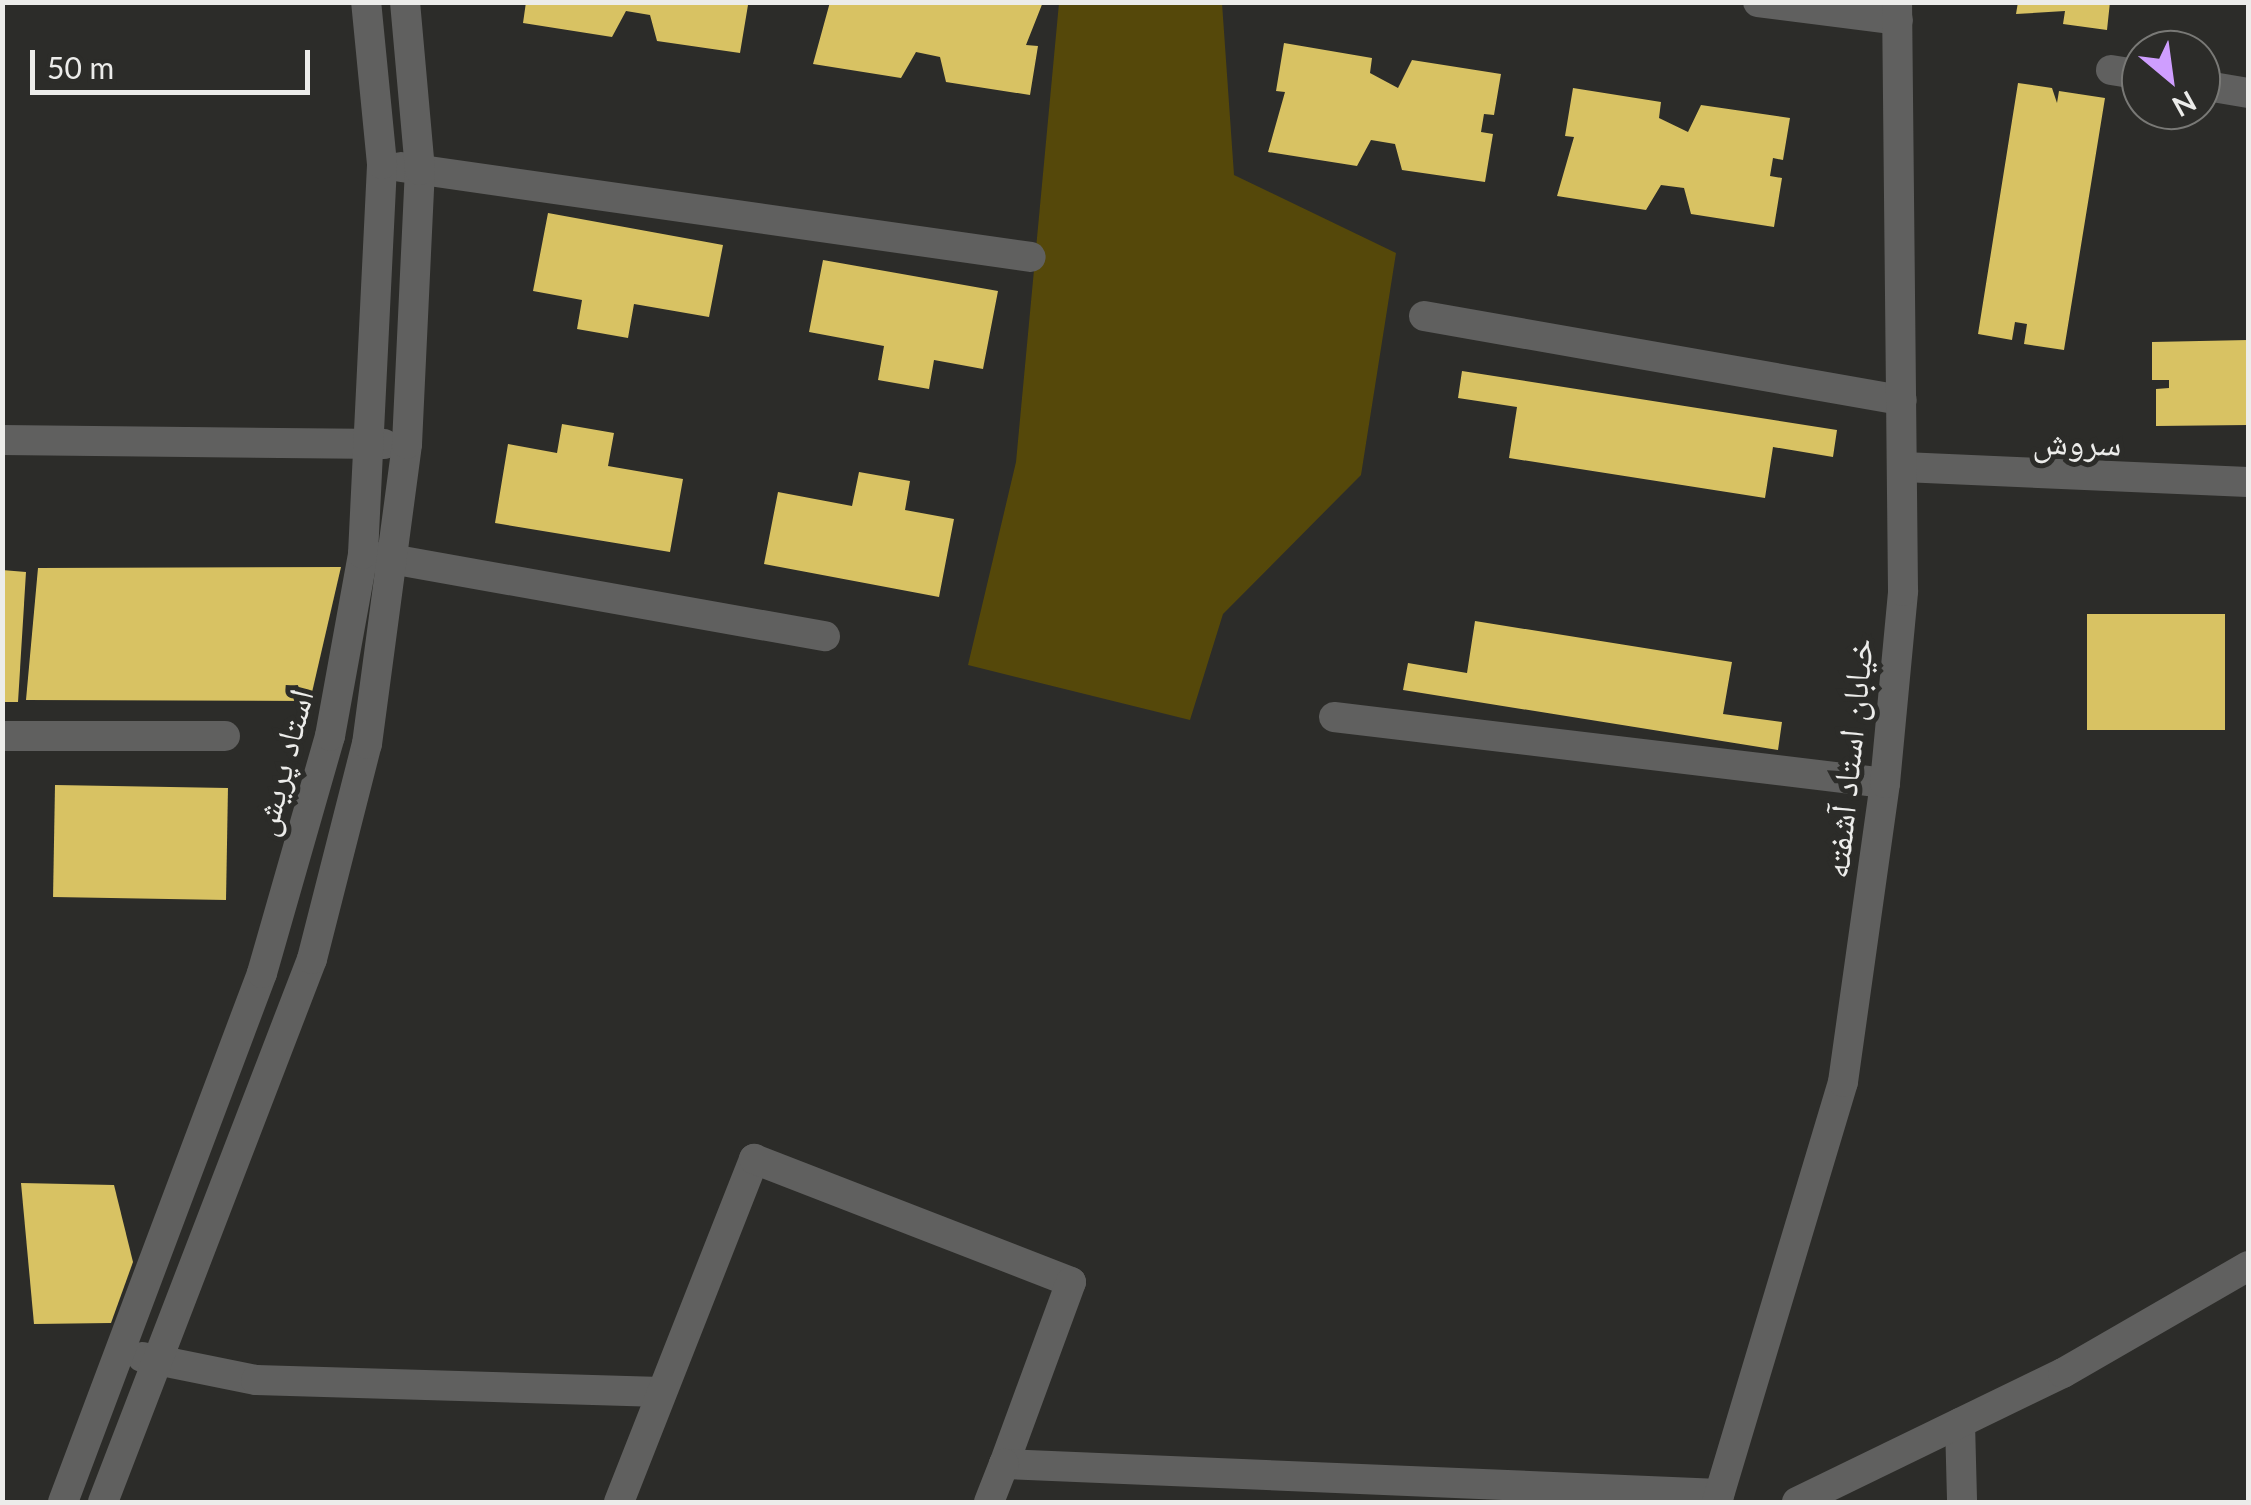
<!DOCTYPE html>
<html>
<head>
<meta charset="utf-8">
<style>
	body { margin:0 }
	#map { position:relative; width:2251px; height:1505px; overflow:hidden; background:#2c2c29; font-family:Lato,"Noto Naskh Arabic",sans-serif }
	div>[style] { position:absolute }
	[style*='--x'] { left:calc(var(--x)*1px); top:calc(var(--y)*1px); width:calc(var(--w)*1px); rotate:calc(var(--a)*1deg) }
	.green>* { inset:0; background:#55480a }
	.building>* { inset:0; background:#d8c263; transform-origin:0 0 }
	.minor>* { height:30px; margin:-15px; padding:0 15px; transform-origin:15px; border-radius:15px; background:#60605f }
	span { translate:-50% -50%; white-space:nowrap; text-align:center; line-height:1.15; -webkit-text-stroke:10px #2c2c29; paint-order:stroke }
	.street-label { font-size:35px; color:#ececea }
	.frame { position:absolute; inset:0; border:5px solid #ececea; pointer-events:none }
	.north { position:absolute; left:2121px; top:30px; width:100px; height:100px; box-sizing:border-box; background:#2c2c29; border:2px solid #797976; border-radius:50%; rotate:151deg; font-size:28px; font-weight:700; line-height:40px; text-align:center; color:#ececea }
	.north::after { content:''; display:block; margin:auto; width:35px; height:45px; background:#cf9eff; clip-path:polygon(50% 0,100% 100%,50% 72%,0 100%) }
	.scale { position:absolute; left:30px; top:50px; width:280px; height:45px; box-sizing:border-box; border:5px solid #ececea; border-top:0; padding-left:12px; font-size:30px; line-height:35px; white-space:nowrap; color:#ececea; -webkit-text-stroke:8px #2c2c29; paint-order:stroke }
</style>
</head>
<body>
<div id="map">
	<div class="green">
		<i style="clip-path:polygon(1059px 3px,1222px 3px,1234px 175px,1396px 253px,1361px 475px,1223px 614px,1190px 720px,968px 665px,1016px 462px)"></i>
	</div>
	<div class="building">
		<i style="clip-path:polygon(526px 2px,736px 2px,748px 5px,740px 53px,657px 41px,650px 15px,626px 11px,612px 37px,523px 23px)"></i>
		<i style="clip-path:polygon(830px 2px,1043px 2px,1026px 45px,1038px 46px,1030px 95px,946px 82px,940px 57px,916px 52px,901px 78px,813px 64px)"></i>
		<i style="clip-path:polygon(2018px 2px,2110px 2px,2107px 30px,2063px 24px,2065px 11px,2016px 14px)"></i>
		<i style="clip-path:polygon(1284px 43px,1372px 58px,1370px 73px,1398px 88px,1412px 60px,1501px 74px,1494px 115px,1484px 114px,1481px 132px,1493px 134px,1485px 182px,1402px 170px,1395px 144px,1371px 140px,1357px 166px,1268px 152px,1285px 92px,1276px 91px)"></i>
		<i style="clip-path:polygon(2018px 83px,2052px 88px,2057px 103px,2059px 91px,2105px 98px,2064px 350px,2024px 344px,2027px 324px,2015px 322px,2012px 340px,1978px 334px)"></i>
		<i style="clip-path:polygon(1573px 88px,1661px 102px,1659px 118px,1688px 132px,1701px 105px,1790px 118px,1783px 160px,1773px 158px,1770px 176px,1782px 178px,1774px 227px,1691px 214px,1684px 188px,1661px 185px,1646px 210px,1557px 196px,1574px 137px,1565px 136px)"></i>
		<i style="clip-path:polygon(548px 213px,723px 245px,709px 317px,634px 304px,628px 338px,577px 329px,582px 300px,533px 291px)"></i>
		<i style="clip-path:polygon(823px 260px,998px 291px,983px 369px,934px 360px,929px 389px,878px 380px,884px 346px,809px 332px)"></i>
		<i style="clip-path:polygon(2248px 340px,2248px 425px,2156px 426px,2156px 389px,2169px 388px,2169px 380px,2152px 380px,2152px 342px)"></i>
		<i style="clip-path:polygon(1462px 371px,1837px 430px,1833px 457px,1773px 447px,1765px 498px,1509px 458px,1517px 407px,1458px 398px)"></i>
		<i style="clip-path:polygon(562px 424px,614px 433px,608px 466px,683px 479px,670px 552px,495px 523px,508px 444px,557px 453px)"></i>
		<i style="clip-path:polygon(859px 472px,910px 481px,905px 510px,954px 519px,939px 597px,764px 564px,778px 492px,852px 506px)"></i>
		<i style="clip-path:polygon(341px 567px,310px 701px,26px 700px,38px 568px)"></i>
		<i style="clip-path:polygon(2px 570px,26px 572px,18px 702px,2px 702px)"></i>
		<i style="left:2225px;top:614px;width:116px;height:138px;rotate:90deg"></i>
		<i style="clip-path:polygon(1475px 621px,1732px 662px,1723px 714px,1782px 722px,1778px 750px,1403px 690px,1408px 663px,1467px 673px)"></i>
		<i style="left:55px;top:785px;width:173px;height:112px;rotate:1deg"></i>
		<i style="clip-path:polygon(21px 1183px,114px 1185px,133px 1262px,111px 1323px,34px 1324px)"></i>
	</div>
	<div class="minor">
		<i style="--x:1758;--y:2;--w:141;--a:7.3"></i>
		<i style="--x:2111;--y:70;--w:30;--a:9"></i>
		<i style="--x:2201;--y:85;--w:48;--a:9.7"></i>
		<i style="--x:401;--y:167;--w:636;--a:8.13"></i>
		<i style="--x:1424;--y:316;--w:485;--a:10"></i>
		<i style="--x:2;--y:440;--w:382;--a:0.6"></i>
		<i style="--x:1903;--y:467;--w:345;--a:2.5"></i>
		<i style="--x:380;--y:557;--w:452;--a:10.1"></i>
		<i style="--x:1334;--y:717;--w:555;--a:6.83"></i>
		<i style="--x:2;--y:736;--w:223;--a:0"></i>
		<i style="--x:142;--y:1357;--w:116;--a:11.4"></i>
		<i style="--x:256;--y:1380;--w:405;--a:1.7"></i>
		<i style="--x:1960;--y:1423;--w:79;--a:88.5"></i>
		<i style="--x:63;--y:1502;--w:565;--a:-69.38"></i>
		<i style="--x:262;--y:973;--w:247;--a:-74"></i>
		<i style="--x:330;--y:736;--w:185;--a:-79.7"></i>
		<i style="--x:363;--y:554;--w:390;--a:-87.2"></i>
		<i style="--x:382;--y:164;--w:163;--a:-95.6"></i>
		<i style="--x:103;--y:1502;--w:582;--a:-68.95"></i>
		<i style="--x:312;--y:959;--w:222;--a:-75.7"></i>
		<i style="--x:367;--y:744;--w:303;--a:-82.4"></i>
		<i style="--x:407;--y:444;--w:274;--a:-87.3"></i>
		<i style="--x:420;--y:170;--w:169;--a:-95.1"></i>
		<i style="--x:619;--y:1502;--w:369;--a:-68.5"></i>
		<i style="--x:754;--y:1159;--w:340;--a:21.2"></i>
		<i style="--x:1071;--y:1282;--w:194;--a:110.2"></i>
		<i style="--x:1004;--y:1464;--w:716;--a:2.4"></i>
		<i style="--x:989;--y:1502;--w:41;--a:-68.5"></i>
		<i style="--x:1717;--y:1502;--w:438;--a:-73.3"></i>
		<i style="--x:1843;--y:1082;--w:302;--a:-82"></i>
		<i style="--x:1885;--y:783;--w:193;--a:-84.6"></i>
		<i style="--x:1903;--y:591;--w:589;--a:-90.58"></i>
		<i style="--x:1797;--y:1502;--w:296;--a:-25.9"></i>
		<i style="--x:2063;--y:1373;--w:214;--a:-30"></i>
	</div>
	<div class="street-label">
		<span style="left:2077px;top:441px;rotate:1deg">سروش</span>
		<span style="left:1847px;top:758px;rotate:-84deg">خیابان استاد آشفته</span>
		<span style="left:281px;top:762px;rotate:-75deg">استاد پریش</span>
	</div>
	<div class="frame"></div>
	<div class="north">N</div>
	<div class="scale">50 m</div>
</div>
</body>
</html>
